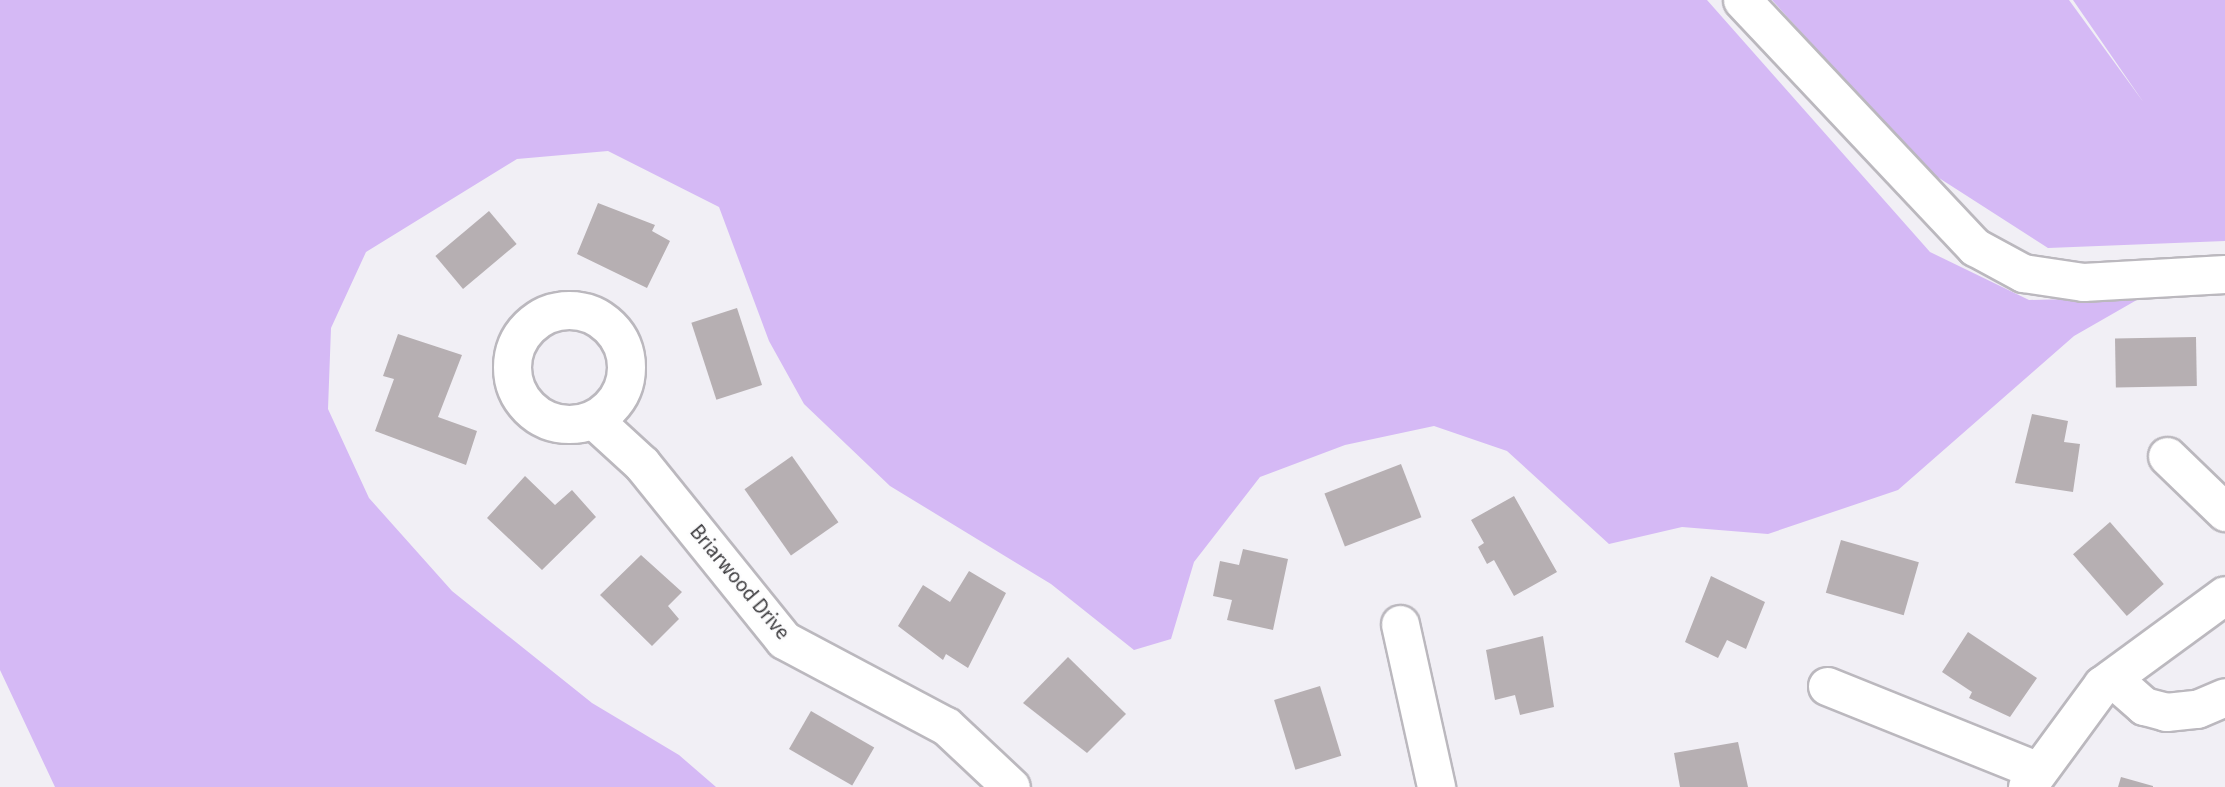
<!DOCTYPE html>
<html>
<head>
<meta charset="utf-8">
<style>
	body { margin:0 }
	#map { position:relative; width:2225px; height:787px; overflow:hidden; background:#f1eff5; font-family:"Source Sans 3",sans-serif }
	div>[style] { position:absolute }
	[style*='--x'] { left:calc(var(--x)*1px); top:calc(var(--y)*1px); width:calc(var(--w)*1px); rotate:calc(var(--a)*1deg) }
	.green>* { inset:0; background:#d5b9f5 }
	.building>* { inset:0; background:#b6afb2; transform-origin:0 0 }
	.roads { filter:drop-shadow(2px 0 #bbb8be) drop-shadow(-2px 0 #bbb8be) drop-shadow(0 2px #bbb8be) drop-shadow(0 -2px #bbb8be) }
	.minor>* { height:37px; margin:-18.5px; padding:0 18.5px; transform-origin:18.5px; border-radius:18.5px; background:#fff }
	.minor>.ring { margin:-18.5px; padding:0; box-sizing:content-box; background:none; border:37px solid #fff; border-radius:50% }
	span { translate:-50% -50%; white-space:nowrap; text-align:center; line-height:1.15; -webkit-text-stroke:5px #fdfdfe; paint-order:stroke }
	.street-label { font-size:21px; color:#3a393c }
</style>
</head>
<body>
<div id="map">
	<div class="green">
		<i style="clip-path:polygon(0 0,1707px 0,1930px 252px,2029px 300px,2142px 297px,2074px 336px,1898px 490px,1768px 534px,1682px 527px,1609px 544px,1507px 451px,1434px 426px,1345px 445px,1260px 477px,1194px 562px,1171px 639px,1134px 650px,1051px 584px,890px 486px,804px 404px,769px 341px,719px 207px,608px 151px,517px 159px,366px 252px,331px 328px,328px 409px,369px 498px,452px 591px,592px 703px,679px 755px,716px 787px,55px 787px,0 670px)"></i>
		<i style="clip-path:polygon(1772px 0,2069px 0,2144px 103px,2073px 0,2225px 0,2225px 241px,2048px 248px,1925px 169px)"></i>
	</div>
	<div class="building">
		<i style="clip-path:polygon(598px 203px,655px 225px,652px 231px,670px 241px,647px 288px,577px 254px)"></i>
		<i style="left:489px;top:211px;width:43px;height:70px;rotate:50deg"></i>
		<i style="left:737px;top:308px;width:81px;height:48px;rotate:72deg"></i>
		<i style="clip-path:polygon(398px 334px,462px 355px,438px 417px,477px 431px,466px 465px,375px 431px,394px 379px,383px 376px)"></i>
		<i style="left:2196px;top:337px;width:49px;height:81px;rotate:89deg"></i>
		<i style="clip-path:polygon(2032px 414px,2068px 421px,2064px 442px,2080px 444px,2073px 492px,2015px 483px)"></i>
		<i style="left:792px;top:456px;width:81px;height:58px;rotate:55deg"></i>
		<i style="left:1401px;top:464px;width:57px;height:82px;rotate:69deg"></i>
		<i style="clip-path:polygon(525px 476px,555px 505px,572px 490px,596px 517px,542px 570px,487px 518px)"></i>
		<i style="clip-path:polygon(1514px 496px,1557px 572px,1514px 596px,1494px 560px,1487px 564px,1478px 547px,1484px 543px,1471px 520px)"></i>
		<i style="left:2110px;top:522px;width:82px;height:49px;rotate:49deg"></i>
		<i style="left:1841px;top:540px;width:81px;height:55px;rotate:16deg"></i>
		<i style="clip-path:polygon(1243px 549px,1288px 559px,1273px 630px,1227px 620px,1232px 600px,1213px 596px,1220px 561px,1239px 565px)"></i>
		<i style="clip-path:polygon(641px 555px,682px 592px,668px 606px,679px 619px,652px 646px,600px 595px)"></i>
		<i style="clip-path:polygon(969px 571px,1006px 593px,968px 668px,946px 654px,943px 660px,898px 626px,923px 585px,950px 602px)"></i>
		<i style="clip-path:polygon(1711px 576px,1765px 602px,1746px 649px,1727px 640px,1718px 658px,1685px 642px)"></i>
		<i style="clip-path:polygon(1968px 632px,2037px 678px,2010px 717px,1969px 698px,1972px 692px,1942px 672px)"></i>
		<i style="clip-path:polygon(1543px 636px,1554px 707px,1520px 715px,1515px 695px,1495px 700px,1486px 650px)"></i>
		<i style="clip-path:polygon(1068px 657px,1126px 714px,1087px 753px,1023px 703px)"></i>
		<i style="left:1320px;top:686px;width:73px;height:48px;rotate:73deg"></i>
		<i style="left:811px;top:711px;width:73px;height:44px;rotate:30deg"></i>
		<i style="clip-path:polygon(1738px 742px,1748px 787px,1680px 787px,1674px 753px)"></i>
		<i style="clip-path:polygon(2121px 777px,2153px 786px,2153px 787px,2118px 787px)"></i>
	</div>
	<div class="roads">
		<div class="minor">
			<i style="--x:1742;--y:0;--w:340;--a:46.7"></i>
			<i style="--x:1975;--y:247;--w:55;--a:28.4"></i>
			<i style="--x:2023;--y:273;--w:61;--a:8.5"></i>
			<i style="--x:2083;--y:282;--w:142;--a:-3.2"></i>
			<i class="ring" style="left:512px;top:310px;width:77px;height:77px"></i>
			<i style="--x:594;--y:420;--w:65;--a:42.5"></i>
			<i style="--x:642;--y:464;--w:226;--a:51.1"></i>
			<i style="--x:784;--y:640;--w:183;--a:28"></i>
			<i style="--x:946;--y:726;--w:89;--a:43.2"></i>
			<i style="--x:2167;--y:456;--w:81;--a:44"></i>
			<i style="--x:1400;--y:624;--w:167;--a:77.5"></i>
			<i style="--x:2112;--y:678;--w:43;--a:41.2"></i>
			<i style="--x:2144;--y:706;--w:23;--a:15"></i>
			<i style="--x:2166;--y:712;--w:31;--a:-6"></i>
			<i style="--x:2197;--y:709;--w:30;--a:-23"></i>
			<i style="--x:1827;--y:686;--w:227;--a:21.9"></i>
			<i style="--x:2027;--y:787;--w:127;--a:-53.7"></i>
			<i style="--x:2102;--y:685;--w:152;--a:-36.2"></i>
		</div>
	</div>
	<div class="street-label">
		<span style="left:740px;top:582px;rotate:50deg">Briarwood Drive</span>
	</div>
</div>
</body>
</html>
